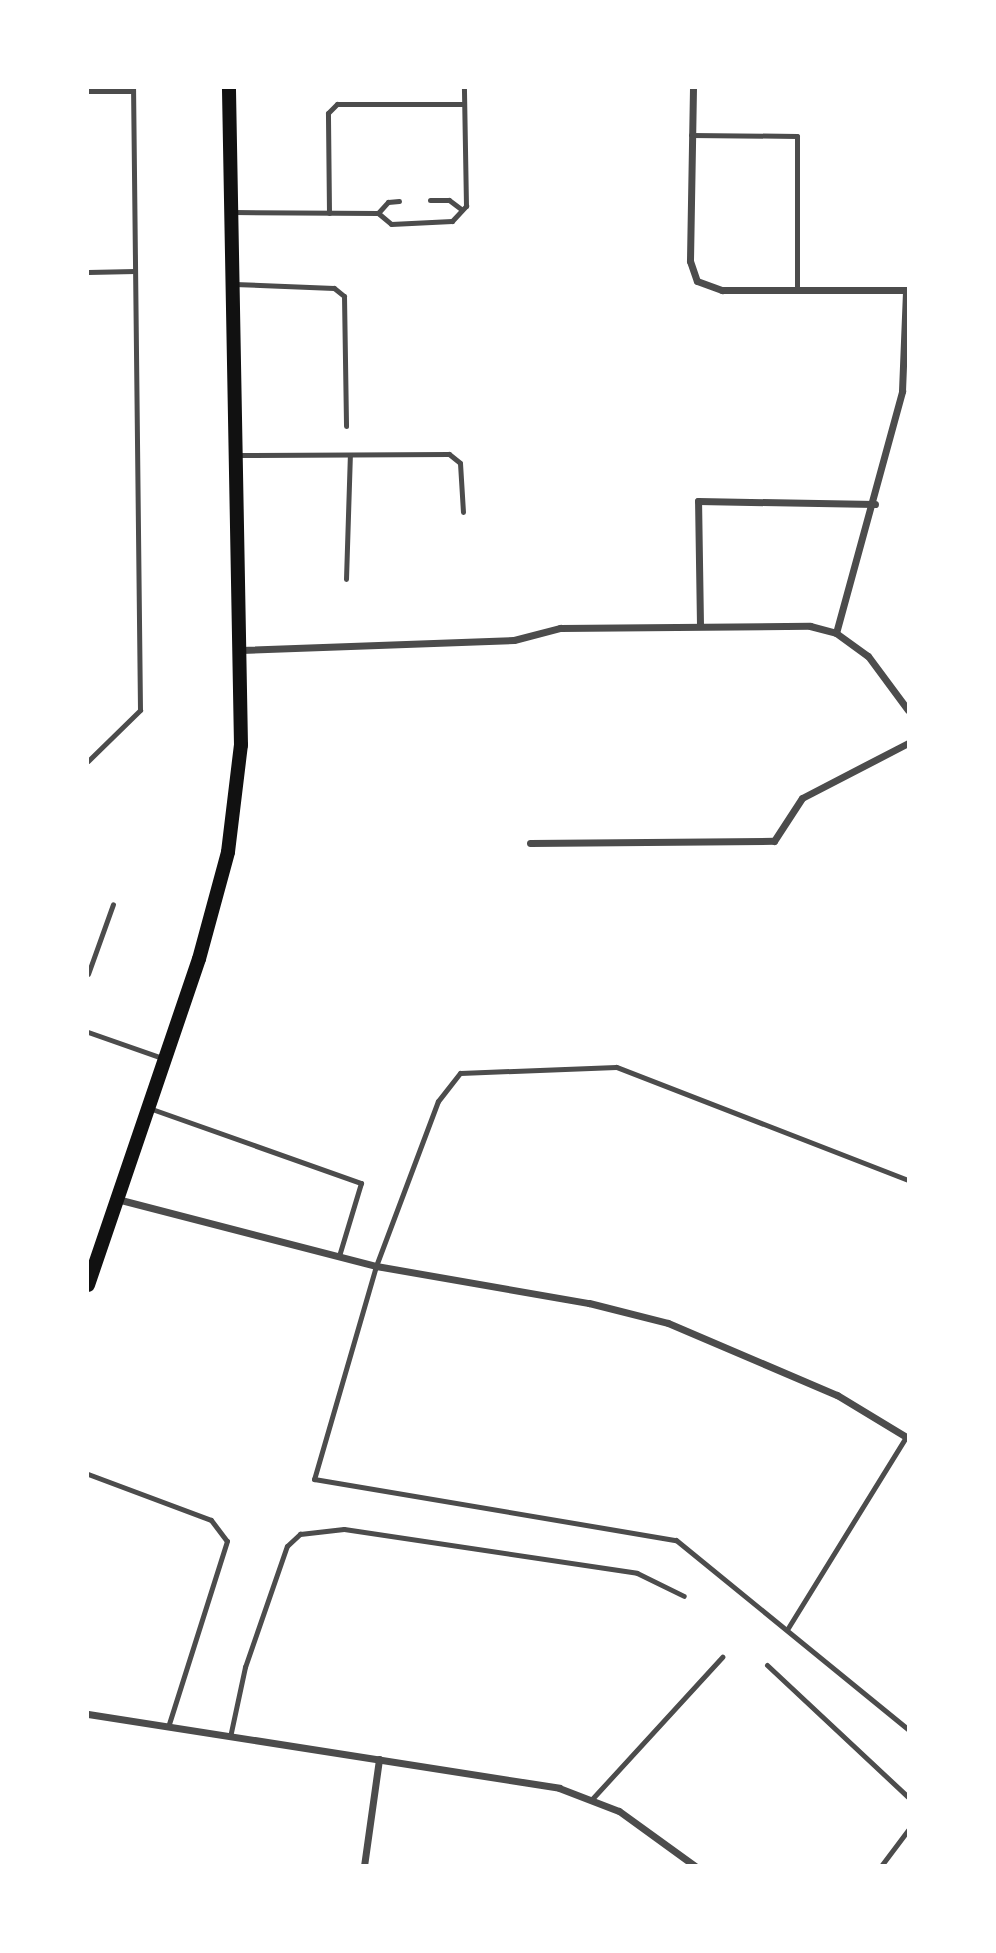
<!DOCTYPE html>
<html>
<head>
<meta charset="utf-8">
<style>
	body { margin:0 }
	#map { position:relative; width:996px; height:1953px; overflow:hidden; background:#fff; font-family:"Archivo Narrow",sans-serif }
	div>[style] { position:absolute }
	[style*='--x'] { left:calc(var(--x)*1px); top:calc(var(--y)*1px); width:calc(var(--w)*1px); rotate:calc(var(--a)*1deg) }
	.service>* { height:5px; margin:-2.5px; padding:0 2.5px; transform-origin:2.5px; border-radius:2.5px; background:#4c4c4c }
	.minor>* { height:7px; margin:-3.5px; padding:0 3.5px; transform-origin:3.5px; border-radius:3.5px; background:#4c4c4c }
	.secondary>* { height:14px; margin:-7px; padding:0 7px; transform-origin:7px; border-radius:7px; background:#111 }
	span { translate:-50% -50%; white-space:nowrap; text-align:center; line-height:1.15; -webkit-text-stroke:7px #fff; paint-order:stroke }
	.frame { position:absolute; inset:0; border:89px solid #fff; pointer-events:none }
</style>
</head>
<body>
<div id="map">
	<div class="service">
		<i style="--x:88;--y:91;--w:45;--a:0"></i>
		<i style="--x:691;--y:135;--w:106;--a:0.5"></i>
		<i style="--x:797;--y:136;--w:152;--a:90"></i>
		<i style="--x:430;--y:200;--w:19;--a:0"></i>
		<i style="--x:449;--y:200;--w:15;--a:37"></i>
		<i style="--x:233;--y:212;--w:145;--a:0.4"></i>
		<i style="--x:378;--y:213;--w:17;--a:40"></i>
		<i style="--x:391;--y:224;--w:61;--a:-2.8"></i>
		<i style="--x:452;--y:221;--w:21;--a:-47"></i>
		<i style="--x:466;--y:206;--w:118;--a:-91"></i>
		<i style="--x:329;--y:213;--w:100;--a:-90.6"></i>
		<i style="--x:328;--y:113;--w:13;--a:-45"></i>
		<i style="--x:337;--y:104;--w:127;--a:0"></i>
		<i style="--x:378;--y:213;--w:15;--a:-48"></i>
		<i style="--x:388;--y:202;--w:11;--a:-5"></i>
		<i style="--x:88;--y:272;--w:47;--a:-1.2"></i>
		<i style="--x:234;--y:284;--w:100;--a:2.3"></i>
		<i style="--x:334;--y:288;--w:13;--a:39"></i>
		<i style="--x:344;--y:296;--w:130;--a:89.1"></i>
		<i style="--x:240;--y:455;--w:209;--a:-0.3"></i>
		<i style="--x:449;--y:454;--w:14;--a:39"></i>
		<i style="--x:460;--y:463;--w:49;--a:86.5"></i>
		<i style="--x:346;--y:579;--w:124;--a:-88.2"></i>
		<i style="--x:88;--y:761;--w:73;--a:-44.4"></i>
		<i style="--x:140;--y:710;--w:622;--a:-90.64"></i>
		<i style="--x:88;--y:974;--w:74;--a:-70.3"></i>
		<i style="--x:88;--y:1032;--w:82;--a:19.3"></i>
		<i style="--x:149;--y:1108;--w:225;--a:19.5"></i>
		<i style="--x:361;--y:1183;--w:76;--a:106.8"></i>
		<i style="--x:908;--y:1180;--w:313;--a:-158.8"></i>
		<i style="--x:616;--y:1067;--w:156;--a:177.8"></i>
		<i style="--x:460;--y:1073;--w:36;--a:128"></i>
		<i style="--x:438;--y:1101;--w:176;--a:110.6"></i>
		<i style="--x:376;--y:1266;--w:222;--a:106.2"></i>
		<i style="--x:314;--y:1479;--w:367;--a:9.6"></i>
		<i style="--x:676;--y:1540;--w:299;--a:39.2"></i>
		<i style="--x:88;--y:1474;--w:131;--a:20.5"></i>
		<i style="--x:211;--y:1520;--w:26;--a:53"></i>
		<i style="--x:227;--y:1541;--w:195;--a:107.6"></i>
		<i style="--x:788;--y:1628;--w:225;--a:-58.3"></i>
		<i style="--x:767;--y:1665;--w:193;--a:43.1"></i>
		<i style="--x:230;--y:1737;--w:72;--a:-77.9"></i>
		<i style="--x:245;--y:1667;--w:128;--a:-70.9"></i>
		<i style="--x:287;--y:1546;--w:18;--a:-43"></i>
		<i style="--x:300;--y:1534;--w:44;--a:-6.5"></i>
		<i style="--x:344;--y:1529;--w:296;--a:8.5"></i>
		<i style="--x:637;--y:1573;--w:52;--a:26.1"></i>
		<i style="--x:592;--y:1799;--w:193;--a:-47.5"></i>
		<i style="--x:881;--y:1866;--w:45;--a:-53.1"></i>
	</div>
	<div class="minor">
		<i style="--x:693;--y:88;--w:173;--a:91"></i>
		<i style="--x:690;--y:261;--w:21;--a:71"></i>
		<i style="--x:697;--y:281;--w:27;--a:20"></i>
		<i style="--x:722;--y:290;--w:186;--a:0"></i>
		<i style="--x:700;--y:625;--w:124;--a:-90.9"></i>
		<i style="--x:698;--y:501;--w:177;--a:1"></i>
		<i style="--x:836;--y:633;--w:251;--a:-74.7"></i>
		<i style="--x:902;--y:391;--w:101;--a:-87.7"></i>
		<i style="--x:241;--y:650;--w:273;--a:-2.1"></i>
		<i style="--x:514;--y:640;--w:48;--a:-14.6"></i>
		<i style="--x:560;--y:628;--w:250;--a:-0.5"></i>
		<i style="--x:810;--y:626;--w:27;--a:15"></i>
		<i style="--x:836;--y:633;--w:39;--a:36"></i>
		<i style="--x:868;--y:656;--w:67;--a:53.5"></i>
		<i style="--x:530;--y:843;--w:244;--a:-0.5"></i>
		<i style="--x:774;--y:841;--w:51;--a:-56.9"></i>
		<i style="--x:802;--y:798;--w:119;--a:-27.4"></i>
		<i style="--x:117;--y:1199;--w:268;--a:14.5"></i>
		<i style="--x:376;--y:1266;--w:216;--a:9.9"></i>
		<i style="--x:589;--y:1303;--w:81;--a:14.2"></i>
		<i style="--x:668;--y:1323;--w:184;--a:23.1"></i>
		<i style="--x:837;--y:1395;--w:83;--a:31.2"></i>
		<i style="--x:88;--y:1714;--w:477;--a:8.9"></i>
		<i style="--x:559;--y:1788;--w:64;--a:21"></i>
		<i style="--x:619;--y:1811;--w:94;--a:35.9"></i>
		<i style="--x:364;--y:1866;--w:108;--a:-82"></i>
	</div>
	<div class="secondary">
		<i style="--x:88;--y:1285;--w:344;--a:-71.2"></i>
		<i style="--x:199;--y:959;--w:111;--a:-74.8"></i>
		<i style="--x:228;--y:852;--w:108;--a:-83.1"></i>
		<i style="--x:241;--y:745;--w:657;--a:-91.05"></i>
	</div>
	<div class="frame"></div>
</div>
</body>
</html>
